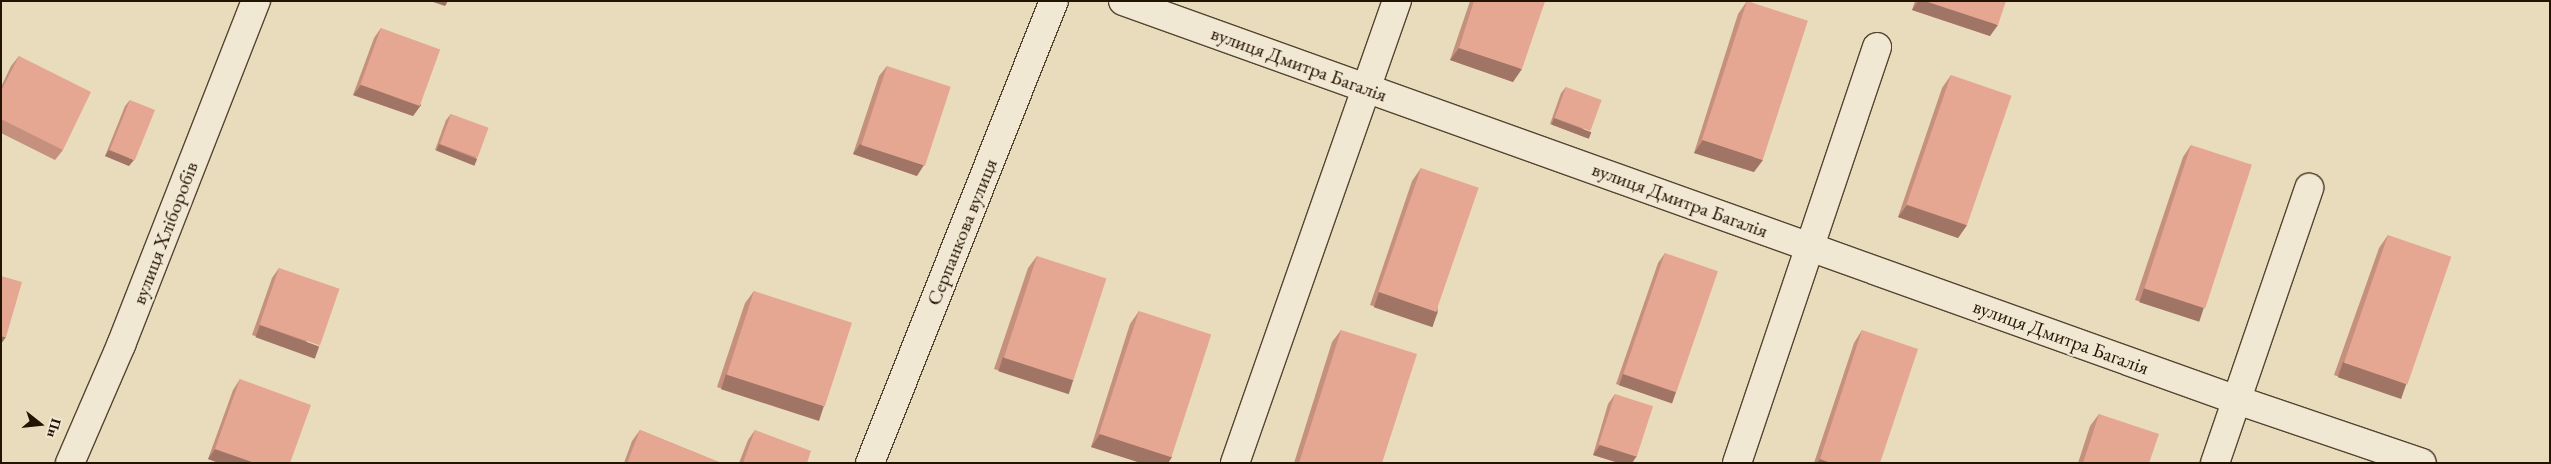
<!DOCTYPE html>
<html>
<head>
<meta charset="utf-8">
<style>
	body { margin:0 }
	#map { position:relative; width:2551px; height:464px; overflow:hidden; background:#e9dcbd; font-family:"EB Garamond",serif }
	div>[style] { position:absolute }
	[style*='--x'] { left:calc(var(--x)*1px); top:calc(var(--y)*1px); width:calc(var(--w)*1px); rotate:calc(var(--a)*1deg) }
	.roads { filter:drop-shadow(1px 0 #544530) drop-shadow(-1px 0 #544530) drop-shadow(0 1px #544530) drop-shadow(0 -1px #544530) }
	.minor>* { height:28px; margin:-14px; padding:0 14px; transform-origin:14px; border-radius:14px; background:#f1e8d4 }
	.wall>* { inset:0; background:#c5907d }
	.shaded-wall>* { inset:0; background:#a07566; transform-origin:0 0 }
	.building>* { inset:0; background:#e5a791; transform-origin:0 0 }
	span { translate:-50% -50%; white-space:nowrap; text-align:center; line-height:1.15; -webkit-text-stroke:4.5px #f1e8d4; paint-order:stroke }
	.street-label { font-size:20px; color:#231301 }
	.frame { position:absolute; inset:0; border:2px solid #231301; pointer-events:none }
	.north { position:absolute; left:15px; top:399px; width:50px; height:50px; -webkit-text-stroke:4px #f1e8d4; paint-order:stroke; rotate:106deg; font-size:14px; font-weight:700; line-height:20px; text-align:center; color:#231301 }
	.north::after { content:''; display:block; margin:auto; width:18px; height:22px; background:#231301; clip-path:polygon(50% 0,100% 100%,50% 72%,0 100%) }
</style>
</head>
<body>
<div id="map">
	<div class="roads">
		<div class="minor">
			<i style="--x:1123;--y:1;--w:1183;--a:19.71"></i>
			<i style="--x:2237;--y:400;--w:195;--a:18.8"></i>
			<i style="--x:70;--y:463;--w:129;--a:-66.6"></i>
			<i style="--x:121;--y:345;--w:370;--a:-68.6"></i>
			<i style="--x:870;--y:463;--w:497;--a:-68.3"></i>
			<i style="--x:1235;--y:463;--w:490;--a:-70.7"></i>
			<i style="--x:1737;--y:463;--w:439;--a:-71.4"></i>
			<i style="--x:2215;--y:463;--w:291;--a:-71.1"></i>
		</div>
	</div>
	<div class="wall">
		<i style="clip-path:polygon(1470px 1px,1545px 1px,1513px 82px,1450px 60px)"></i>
		<i style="clip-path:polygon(1747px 1px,1754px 172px,1694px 153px,1738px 14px)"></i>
		<i style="clip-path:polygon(1915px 1px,2006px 1px,1990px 36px,1912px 10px)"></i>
		<i style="clip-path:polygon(381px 28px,421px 105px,413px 116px,353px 95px,374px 38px)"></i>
		<i style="clip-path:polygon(19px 56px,63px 150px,55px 160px,1px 133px,1px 87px,11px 66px)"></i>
		<i style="clip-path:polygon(887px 66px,917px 176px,853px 154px,879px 76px)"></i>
		<i style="clip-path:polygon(1951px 75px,1967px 225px,1958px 238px,1898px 217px,1942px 88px)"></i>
		<i style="clip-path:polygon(1566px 87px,1587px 138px,1550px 124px,1561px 93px)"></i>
		<i style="clip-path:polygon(130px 100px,129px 166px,105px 156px,125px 106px)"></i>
		<i style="clip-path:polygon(451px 114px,477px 159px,473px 165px,435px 150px,446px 120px)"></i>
		<i style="clip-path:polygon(2191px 145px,2195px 320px,2135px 300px,2183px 157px)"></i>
		<i style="clip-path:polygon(1421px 168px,1438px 312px,1429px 325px,1370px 305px,1412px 181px)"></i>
		<i style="clip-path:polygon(2388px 235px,2397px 397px,2334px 375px,2379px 248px)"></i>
		<i style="clip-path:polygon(1665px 253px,1676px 392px,1669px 402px,1616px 384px,1658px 263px)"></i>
		<i style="clip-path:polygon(1037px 256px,1064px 392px,994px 369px,1028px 268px)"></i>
		<i style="clip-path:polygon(279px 268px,312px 356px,252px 335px,272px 278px)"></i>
		<i style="clip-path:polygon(754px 291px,816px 419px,717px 387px,745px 303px)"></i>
		<i style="clip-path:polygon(1139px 311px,1172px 457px,1168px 463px,1141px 463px,1091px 447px,1130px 324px)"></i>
		<i style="clip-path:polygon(1341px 330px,1382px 463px,1294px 463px,1332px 342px)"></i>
		<i style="clip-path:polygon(1862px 330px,1880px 463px,1814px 463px,1854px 343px)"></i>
		<i style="clip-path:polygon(240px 379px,290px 463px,219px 463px,208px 459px,233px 390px)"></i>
		<i style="clip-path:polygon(1615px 394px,1632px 463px,1619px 463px,1593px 455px,1608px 404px)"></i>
		<i style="clip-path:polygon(2099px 414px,2149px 463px,2078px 463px,2090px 426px)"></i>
		<i style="clip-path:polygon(640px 430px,721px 463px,624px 463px,632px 441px)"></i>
		<i style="clip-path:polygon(755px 430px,807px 463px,739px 463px,748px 440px)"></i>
	</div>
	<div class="shaded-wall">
		<i style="clip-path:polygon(430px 1px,448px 1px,445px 6px)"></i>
		<i style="clip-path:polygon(1918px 1px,1925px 1px,1998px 25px,1990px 36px,1912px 10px)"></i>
		<i style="clip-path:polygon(1459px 48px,1522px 69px,1513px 82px,1450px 60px)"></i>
		<i style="clip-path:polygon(361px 85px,421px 105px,413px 116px,353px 95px)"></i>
		<i style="left:1554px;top:118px;width:40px;height:7px;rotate:21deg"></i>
		<i style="clip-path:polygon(1703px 140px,1763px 160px,1754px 172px,1694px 153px)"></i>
		<i style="left:439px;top:144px;width:41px;height:7px;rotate:22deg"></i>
		<i style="clip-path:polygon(860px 144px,924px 165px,917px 176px,853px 154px)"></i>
		<i style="clip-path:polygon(109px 150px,134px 160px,129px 166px,105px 156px)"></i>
		<i style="clip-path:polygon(1907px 205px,1967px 225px,1958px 238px,1898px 217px)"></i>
		<i style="left:2144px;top:288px;width:63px;height:15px;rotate:18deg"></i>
		<i style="left:1379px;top:292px;width:62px;height:16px;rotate:19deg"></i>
		<i style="left:260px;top:325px;width:63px;height:13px;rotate:20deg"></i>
		<i style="clip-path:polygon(1px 336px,6px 337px,1px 344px)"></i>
		<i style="left:1003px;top:357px;width:74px;height:15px;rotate:18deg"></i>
		<i style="left:2343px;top:362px;width:67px;height:16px;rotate:19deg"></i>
		<i style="left:726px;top:374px;width:103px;height:16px;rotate:18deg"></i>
		<i style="left:1623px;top:374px;width:56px;height:12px;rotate:19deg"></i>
		<i style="clip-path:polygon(1100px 434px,1172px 457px,1168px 463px,1141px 463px,1091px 447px)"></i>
		<i style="clip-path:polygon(1600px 445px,1637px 456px,1632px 463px,1619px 463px,1593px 455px)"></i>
		<i style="clip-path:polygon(215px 449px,255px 463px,219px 463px,208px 459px)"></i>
		<i style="clip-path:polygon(1820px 459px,1831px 463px,1817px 463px)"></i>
	</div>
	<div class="building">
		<i style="clip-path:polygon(1474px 1px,1545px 1px,1522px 69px,1459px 48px)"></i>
		<i style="left:1747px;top:1px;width:64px;height:146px;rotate:18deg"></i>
		<i style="clip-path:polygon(1925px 1px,2006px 1px,1998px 25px)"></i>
		<i style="left:381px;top:28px;width:63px;height:60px;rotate:20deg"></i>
		<i style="clip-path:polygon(19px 56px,91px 92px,63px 150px,1px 119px,1px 91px)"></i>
		<i style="left:887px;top:66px;width:67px;height:83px;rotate:18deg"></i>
		<i style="left:1951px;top:75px;width:64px;height:137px;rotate:19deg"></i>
		<i style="left:1566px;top:87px;width:38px;height:33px;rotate:20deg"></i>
		<i style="left:130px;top:100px;width:27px;height:54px;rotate:22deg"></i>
		<i style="left:451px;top:114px;width:40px;height:32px;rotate:20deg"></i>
		<i style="left:2191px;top:145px;width:64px;height:151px;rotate:18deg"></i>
		<i style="left:1421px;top:168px;width:61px;height:131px;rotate:19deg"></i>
		<i style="left:2388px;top:235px;width:67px;height:135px;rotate:19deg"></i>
		<i style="left:1665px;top:253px;width:56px;height:128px;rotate:19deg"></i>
		<i style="left:1037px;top:256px;width:73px;height:107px;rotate:18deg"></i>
		<i style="left:279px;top:268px;width:64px;height:60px;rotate:19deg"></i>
		<i style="clip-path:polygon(1px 276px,22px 282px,6px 337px,1px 336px)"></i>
		<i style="left:754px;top:291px;width:103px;height:88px;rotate:18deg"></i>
		<i style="left:1139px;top:311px;width:76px;height:129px;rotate:18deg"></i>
		<i style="clip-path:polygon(1341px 330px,1417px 354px,1382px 463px,1299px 463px)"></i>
		<i style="clip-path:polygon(1862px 330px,1918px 349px,1880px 463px,1831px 463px,1820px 459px)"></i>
		<i style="clip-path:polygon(240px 379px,311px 405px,290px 463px,255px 463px,215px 449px)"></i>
		<i style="left:1615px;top:394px;width:40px;height:53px;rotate:18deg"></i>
		<i style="clip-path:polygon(2099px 414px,2159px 434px,2149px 463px,2083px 463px)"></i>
		<i style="clip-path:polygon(640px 430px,721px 463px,627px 463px)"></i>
		<i style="clip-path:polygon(755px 430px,811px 451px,807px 463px,743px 463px)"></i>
	</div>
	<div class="street-label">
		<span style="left:1299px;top:64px;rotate:20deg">вулиця Дмитра Багалія</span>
		<span style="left:1680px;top:200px;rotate:20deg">вулиця Дмитра Багалія</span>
		<span style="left:962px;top:232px;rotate:-68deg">Серпанкова вулиця</span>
		<span style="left:165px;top:233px;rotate:-69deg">вулиця Хліборобів</span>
		<span style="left:2061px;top:337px;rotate:20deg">вулиця Дмитра Багалія</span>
	</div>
	<div class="frame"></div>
	<div class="north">Пн</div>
</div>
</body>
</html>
